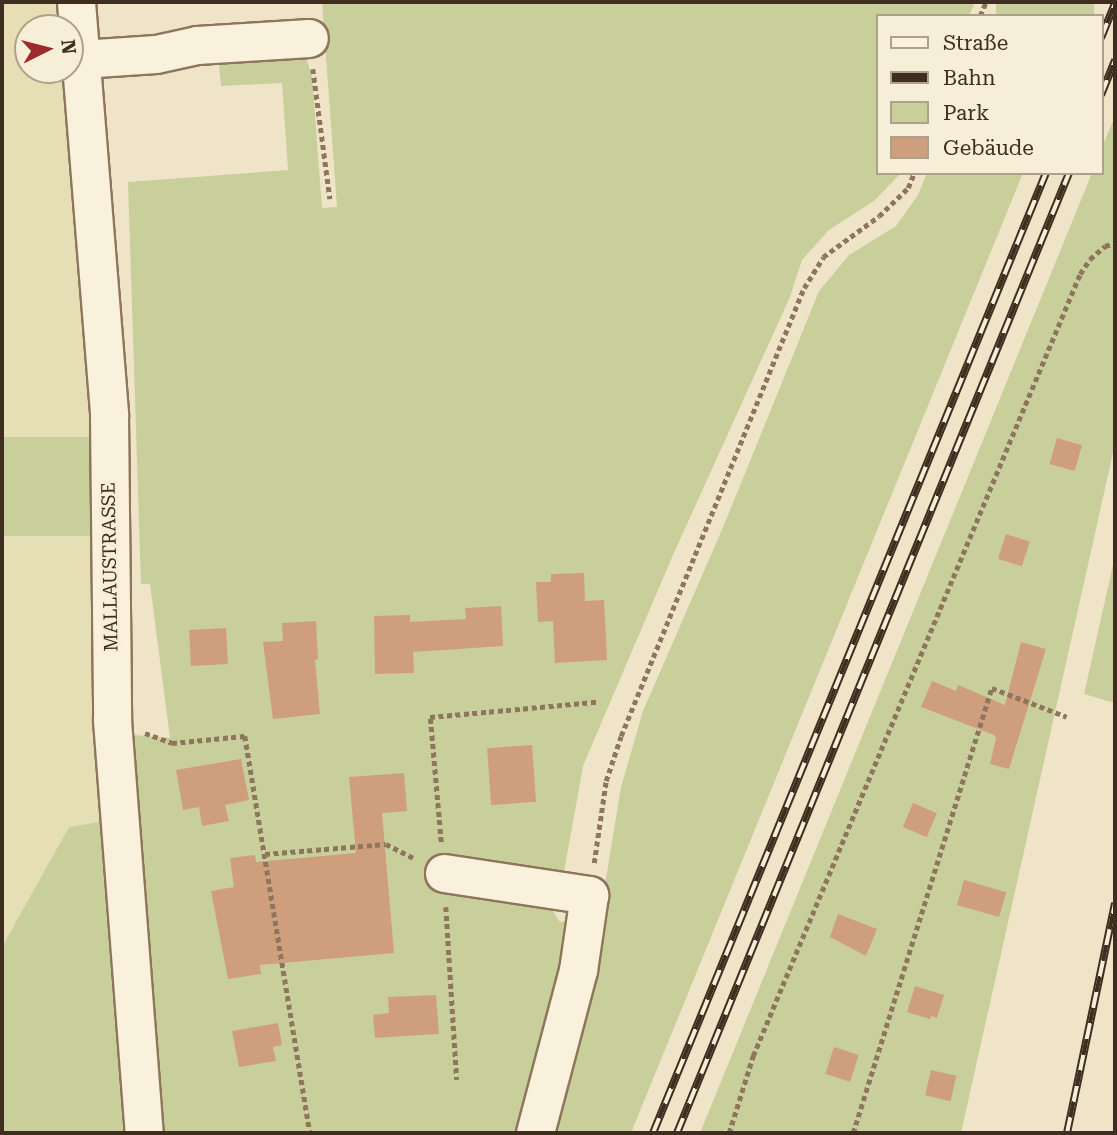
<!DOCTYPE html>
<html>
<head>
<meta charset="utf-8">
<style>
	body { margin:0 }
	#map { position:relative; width:1117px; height:1135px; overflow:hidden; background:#f0e4c8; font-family:"Roboto Serif",serif }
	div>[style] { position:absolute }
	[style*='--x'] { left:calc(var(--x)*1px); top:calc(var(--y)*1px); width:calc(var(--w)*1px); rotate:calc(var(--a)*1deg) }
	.farmland>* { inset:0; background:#e6deb5 }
	.green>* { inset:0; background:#c9cf9b; transform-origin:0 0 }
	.building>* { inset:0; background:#cf9f7d; transform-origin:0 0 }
	.path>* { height:4.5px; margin-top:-2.25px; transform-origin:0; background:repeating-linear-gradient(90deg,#8d765c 0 5px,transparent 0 8.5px) }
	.roads { filter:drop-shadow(2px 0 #8d765c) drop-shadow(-2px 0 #8d765c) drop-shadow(0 2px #8d765c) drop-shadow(0 -2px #8d765c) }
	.minor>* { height:37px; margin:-18.5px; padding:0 18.5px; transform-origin:18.5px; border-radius:18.5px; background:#faf1dc }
	.rail>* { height:8px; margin-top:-4px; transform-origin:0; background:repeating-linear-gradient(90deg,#f7eed8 0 16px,#3d2e20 0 32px); box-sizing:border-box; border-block:2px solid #3d2e20 }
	span { translate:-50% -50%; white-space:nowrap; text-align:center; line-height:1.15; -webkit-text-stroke:6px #f7eed8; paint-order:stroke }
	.street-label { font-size:19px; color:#3d2e20 }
	.frame { position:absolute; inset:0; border:4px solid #3d2e20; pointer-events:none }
	.legend { position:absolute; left:876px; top:14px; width:228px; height:161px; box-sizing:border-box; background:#f7eed8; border:2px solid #ada18e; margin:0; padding:9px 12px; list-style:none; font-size:21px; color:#3d2e20 }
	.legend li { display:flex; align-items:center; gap:14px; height:35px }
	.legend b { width:35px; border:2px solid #ada18e }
	.north { position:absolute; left:14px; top:14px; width:70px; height:70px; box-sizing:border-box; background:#f7eed8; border:2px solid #ada18e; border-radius:50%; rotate:84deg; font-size:19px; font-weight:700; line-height:28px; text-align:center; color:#3d2e20 }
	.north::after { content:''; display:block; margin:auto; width:24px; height:32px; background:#9e2a2b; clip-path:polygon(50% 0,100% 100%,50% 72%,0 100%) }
</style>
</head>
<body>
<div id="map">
	<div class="farmland">
		<i style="clip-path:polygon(2px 2px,58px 2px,61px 28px,28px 28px,28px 70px,64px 70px,93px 437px,2px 437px)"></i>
		<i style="clip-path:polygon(98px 530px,105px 821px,69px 827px,2px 947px,2px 536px)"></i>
	</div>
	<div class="green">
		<i style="clip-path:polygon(322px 2px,975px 2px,969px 16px,877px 16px,877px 173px,901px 173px,874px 201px,829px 230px,802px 260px,790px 297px,673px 555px,583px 766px,564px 872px,547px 881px,545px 898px,560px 922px,567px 921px,570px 945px,525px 1133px,154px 1133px,126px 745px,134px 735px,170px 738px,150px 584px,141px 584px,128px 182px,288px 170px,282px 83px,221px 86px,219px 64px,206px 66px,206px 58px,305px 55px,312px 75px,322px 208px,337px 207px)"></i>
		<i style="left:996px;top:2px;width:98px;height:15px"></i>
		<i style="clip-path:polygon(1115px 116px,1115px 444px,961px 1133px,735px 1133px,725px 1130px,723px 1133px,700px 1133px,1092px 173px,1101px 173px,1101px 150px)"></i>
		<i style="clip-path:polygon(927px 173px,1023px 173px,631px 1133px,548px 1133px,603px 897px,621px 787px,643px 711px,724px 525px,819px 291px,849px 255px,896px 226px,918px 195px)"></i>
		<i style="left:2px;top:437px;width:91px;height:99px"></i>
		<i style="clip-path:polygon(1115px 556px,1115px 703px,1084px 694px)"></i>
		<i style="clip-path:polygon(105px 821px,129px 1133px,2px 1133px,2px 947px,69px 827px)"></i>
	</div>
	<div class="building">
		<i style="left:1057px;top:438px;width:26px;height:27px;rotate:16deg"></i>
		<i style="left:1006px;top:534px;width:25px;height:26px;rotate:18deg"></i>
		<i style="clip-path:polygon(584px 573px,585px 601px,604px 600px,607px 660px,555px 663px,553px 621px,538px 622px,536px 582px,551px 582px,551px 574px)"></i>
		<i style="clip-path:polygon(501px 606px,503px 646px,413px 652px,414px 673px,375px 674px,374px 616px,410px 615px,410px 622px,466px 619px,465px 608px)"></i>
		<i style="clip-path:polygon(316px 621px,318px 659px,315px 660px,320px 714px,273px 719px,263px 642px,283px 641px,282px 623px)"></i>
		<i style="left:226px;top:628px;width:36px;height:37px;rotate:87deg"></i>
		<i style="clip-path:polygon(1021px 642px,1046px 649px,1009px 769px,990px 764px,996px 738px,994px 735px,921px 707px,932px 681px,956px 691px,958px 685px,1005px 705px)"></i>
		<i style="left:532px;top:745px;width:57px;height:45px;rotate:86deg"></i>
		<i style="clip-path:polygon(241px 759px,249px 800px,225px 805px,229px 821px,202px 826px,199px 807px,183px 810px,176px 770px)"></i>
		<i style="clip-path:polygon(404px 773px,407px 811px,382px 813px,394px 953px,260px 965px,261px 974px,228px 979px,211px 891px,234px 887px,230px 858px,255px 855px,256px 862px,356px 853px,349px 777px)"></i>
		<i style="left:913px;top:803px;width:26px;height:26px;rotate:23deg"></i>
		<i style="left:964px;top:880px;width:44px;height:26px;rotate:16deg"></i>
		<i style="clip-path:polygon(838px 914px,877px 929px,866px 956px,830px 937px)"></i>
		<i style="clip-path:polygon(915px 986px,944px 995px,937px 1018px,931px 1016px,930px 1019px,907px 1012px)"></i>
		<i style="clip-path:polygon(436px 995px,439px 1034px,375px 1038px,373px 1015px,389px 1013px,388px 997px)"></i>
		<i style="clip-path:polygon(278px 1023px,282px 1045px,273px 1047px,276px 1061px,239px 1067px,232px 1031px)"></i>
		<i style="left:834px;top:1047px;width:26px;height:28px;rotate:18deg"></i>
		<i style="left:931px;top:1070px;width:26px;height:26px;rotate:13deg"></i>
	</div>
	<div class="path">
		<i style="--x:980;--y:16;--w:15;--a:-67"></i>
		<i style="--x:313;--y:69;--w:131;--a:82.5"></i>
		<i style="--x:145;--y:733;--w:29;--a:20"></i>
		<i style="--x:172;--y:743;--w:73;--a:-5.5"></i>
		<i style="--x:245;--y:736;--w:402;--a:80.7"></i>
		<i style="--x:441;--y:842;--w:125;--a:-95"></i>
		<i style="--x:430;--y:717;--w:167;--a:-5.2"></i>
		<i style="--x:265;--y:854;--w:121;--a:-4.7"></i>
		<i style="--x:386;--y:844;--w:31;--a:27"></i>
		<i style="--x:594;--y:863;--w:83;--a:-81.7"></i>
		<i style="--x:606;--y:781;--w:47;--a:-71.6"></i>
		<i style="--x:621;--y:736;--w:484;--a:-67.8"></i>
		<i style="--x:804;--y:288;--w:36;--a:-58"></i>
		<i style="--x:823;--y:257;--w:69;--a:-36.2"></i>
		<i style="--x:879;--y:216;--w:40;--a:-44"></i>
		<i style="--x:908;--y:188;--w:16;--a:-68"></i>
		<i style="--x:446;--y:907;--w:173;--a:86.4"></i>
		<i style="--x:729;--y:1133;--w:81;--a:-72.7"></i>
		<i style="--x:753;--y:1056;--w:848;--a:-67.31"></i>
		<i style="--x:1080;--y:274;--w:18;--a:-56"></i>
		<i style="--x:1090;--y:259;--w:20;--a:-41"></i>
		<i style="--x:1105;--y:246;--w:10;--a:-17"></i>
		<i style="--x:853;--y:1133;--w:466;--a:-72.7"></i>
		<i style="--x:992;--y:688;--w:80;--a:21.1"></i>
	</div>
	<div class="roads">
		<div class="minor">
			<i style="--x:76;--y:2;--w:415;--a:85.4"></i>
			<i style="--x:109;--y:416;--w:304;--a:89.4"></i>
			<i style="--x:112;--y:720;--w:414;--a:85.6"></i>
			<i style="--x:81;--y:59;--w:75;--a:-3.8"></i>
			<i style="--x:156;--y:54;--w:42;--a:-12.4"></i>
			<i style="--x:197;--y:45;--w:112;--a:-3.6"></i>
			<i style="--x:444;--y:873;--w:147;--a:8.6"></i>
			<i style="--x:589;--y:895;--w:76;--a:98.3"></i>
			<i style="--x:578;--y:970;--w:169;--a:104.8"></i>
		</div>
	</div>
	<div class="rail">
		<i style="--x:1101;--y:38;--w:37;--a:-68"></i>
		<i style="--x:1101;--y:95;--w:38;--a:-68"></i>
		<i style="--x:653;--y:1133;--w:1037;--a:-67.74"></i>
		<i style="--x:677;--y:1133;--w:1037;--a:-67.79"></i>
		<i style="--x:1067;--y:1133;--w:235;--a:-78.2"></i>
	</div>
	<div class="street-label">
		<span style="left:110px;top:567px;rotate:-91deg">MALLAUSTRASSE</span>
	</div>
	<div class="frame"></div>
	<ul class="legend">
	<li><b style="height:9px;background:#faf1dc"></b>Straße</li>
	<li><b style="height:9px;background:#3d2e20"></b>Bahn</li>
	<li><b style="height:19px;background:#c9cf9b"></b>Park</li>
	<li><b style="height:19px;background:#cf9f7d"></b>Gebäude</li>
	</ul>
	<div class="north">N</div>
</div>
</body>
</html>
